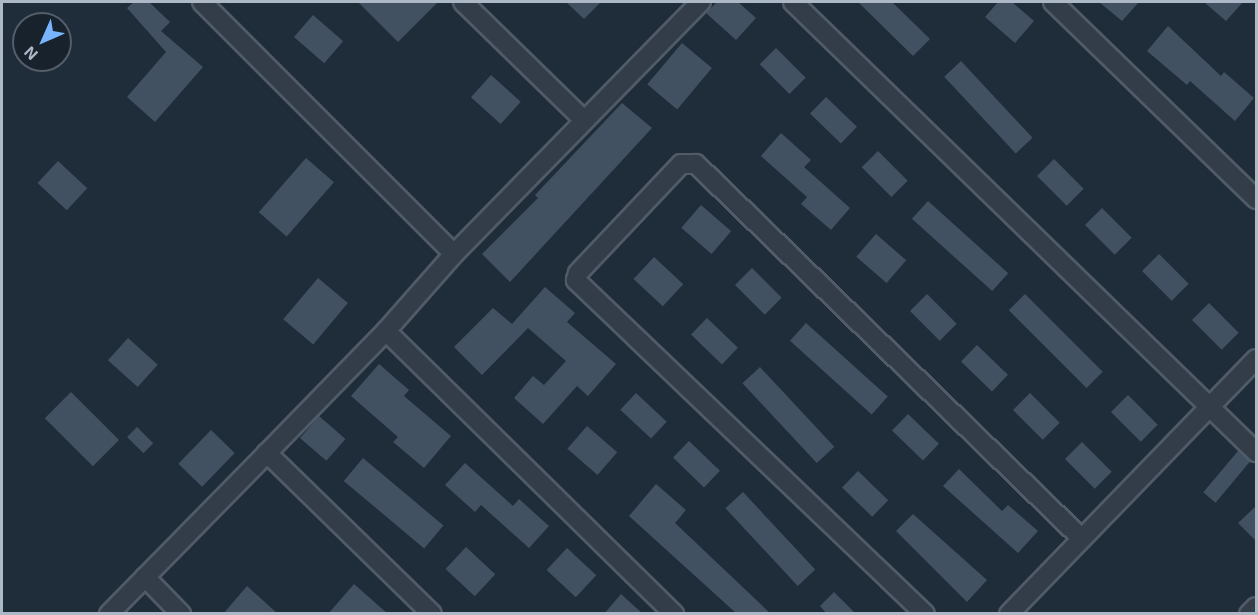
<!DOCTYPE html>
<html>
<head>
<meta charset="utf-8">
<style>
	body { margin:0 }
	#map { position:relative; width:1258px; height:615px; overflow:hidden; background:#1f2c39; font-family:"Exo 2",sans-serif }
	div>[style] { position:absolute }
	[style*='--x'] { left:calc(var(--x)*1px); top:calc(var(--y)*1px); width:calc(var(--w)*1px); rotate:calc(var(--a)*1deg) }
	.building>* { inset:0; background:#425161; transform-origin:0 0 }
	.roads { filter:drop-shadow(2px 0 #505b67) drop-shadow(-2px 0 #505b67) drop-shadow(0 2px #505b67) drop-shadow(0 -2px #505b67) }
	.minor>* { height:18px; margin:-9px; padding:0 9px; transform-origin:9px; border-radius:9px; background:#323d49 }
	span { translate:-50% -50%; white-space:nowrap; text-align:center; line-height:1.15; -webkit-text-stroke:4.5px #18222d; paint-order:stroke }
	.frame { position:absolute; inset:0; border:3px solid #adb8c6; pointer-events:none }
	.north { position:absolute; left:12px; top:12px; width:60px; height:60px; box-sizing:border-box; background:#18222d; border:2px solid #545e6a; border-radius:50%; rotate:225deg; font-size:16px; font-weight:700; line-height:24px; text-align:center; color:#adb8c6 }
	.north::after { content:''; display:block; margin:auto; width:21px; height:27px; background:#79b5fe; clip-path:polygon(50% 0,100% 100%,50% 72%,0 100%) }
</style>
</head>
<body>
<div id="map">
	<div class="building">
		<i style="clip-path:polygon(134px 2px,149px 2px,170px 22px,161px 31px,203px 67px,155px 122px,127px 97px,166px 52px,127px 8px)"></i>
		<i style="clip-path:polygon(358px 2px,438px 2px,398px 42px)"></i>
		<i style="clip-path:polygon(566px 2px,601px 2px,584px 19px)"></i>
		<i style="clip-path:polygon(717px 2px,738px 2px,756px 18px,736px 40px,706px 13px)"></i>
		<i style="clip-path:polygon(858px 2px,892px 2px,930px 39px,913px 56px)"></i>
		<i style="clip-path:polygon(998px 2px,1012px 2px,1034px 21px,1015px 43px,985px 17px)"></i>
		<i style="clip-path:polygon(1099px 2px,1139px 2px,1122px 21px)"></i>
		<i style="clip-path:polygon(1204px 2px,1243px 2px,1226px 21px)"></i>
		<i style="left:313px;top:15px;width:40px;height:29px;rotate:41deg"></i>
		<i style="clip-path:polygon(1168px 26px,1221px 76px,1224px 72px,1254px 98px,1235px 121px,1190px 81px,1187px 85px,1147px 51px)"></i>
		<i style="left:682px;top:43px;width:39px;height:54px;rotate:40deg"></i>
		<i style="left:776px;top:48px;width:42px;height:23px;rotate:45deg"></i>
		<i style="left:961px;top:61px;width:105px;height:23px;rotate:47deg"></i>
		<i style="left:491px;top:75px;width:40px;height:30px;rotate:42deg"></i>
		<i style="left:826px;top:97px;width:43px;height:23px;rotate:44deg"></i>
		<i style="clip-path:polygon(622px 103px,652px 128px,510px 282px,482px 254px,538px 198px,535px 195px)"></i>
		<i style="clip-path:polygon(781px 133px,811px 160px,804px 167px,850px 208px,831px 230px,801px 204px,807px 197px,761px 156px)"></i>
		<i style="left:878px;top:151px;width:42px;height:23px;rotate:45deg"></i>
		<i style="left:306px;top:158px;width:37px;height:72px;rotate:41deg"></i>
		<i style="left:1054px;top:159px;width:42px;height:24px;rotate:45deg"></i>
		<i style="left:58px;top:161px;width:40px;height:30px;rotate:43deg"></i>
		<i style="left:928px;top:201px;width:108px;height:24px;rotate:42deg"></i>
		<i style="left:701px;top:205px;width:40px;height:30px;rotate:41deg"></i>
		<i style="left:1102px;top:208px;width:42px;height:24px;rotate:45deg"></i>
		<i style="left:876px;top:234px;width:40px;height:30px;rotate:41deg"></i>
		<i style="left:1159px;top:254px;width:42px;height:24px;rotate:45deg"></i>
		<i style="left:654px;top:257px;width:40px;height:30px;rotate:43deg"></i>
		<i style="left:752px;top:268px;width:42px;height:24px;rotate:45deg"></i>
		<i style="left:318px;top:278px;width:39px;height:54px;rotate:40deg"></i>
		<i style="clip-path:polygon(545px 287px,575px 313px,567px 322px,616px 364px,588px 396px,577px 386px,543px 424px,514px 398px,533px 376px,544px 385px,566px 361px,528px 328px,482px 375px,454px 347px,493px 308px,512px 324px)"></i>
		<i style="left:927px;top:294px;width:42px;height:24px;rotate:45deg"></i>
		<i style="left:1025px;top:294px;width:110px;height:23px;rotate:45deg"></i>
		<i style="left:1209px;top:303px;width:42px;height:24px;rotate:45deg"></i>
		<i style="left:707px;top:318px;width:43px;height:23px;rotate:44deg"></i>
		<i style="left:806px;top:323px;width:110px;height:24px;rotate:42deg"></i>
		<i style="left:128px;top:338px;width:40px;height:30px;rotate:42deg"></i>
		<i style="left:977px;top:345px;width:43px;height:23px;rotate:44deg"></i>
		<i style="clip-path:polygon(379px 364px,409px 390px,404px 396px,451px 436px,424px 468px,393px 442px,398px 437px,351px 396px)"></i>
		<i style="left:760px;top:367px;width:109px;height:24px;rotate:47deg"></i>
		<i style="left:71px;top:392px;width:68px;height:37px;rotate:45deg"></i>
		<i style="left:636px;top:393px;width:42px;height:23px;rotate:43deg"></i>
		<i style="left:1030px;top:393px;width:42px;height:24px;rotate:45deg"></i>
		<i style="left:1128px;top:395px;width:42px;height:24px;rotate:45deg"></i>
		<i style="left:908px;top:414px;width:43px;height:23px;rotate:44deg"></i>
		<i style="left:319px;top:416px;width:35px;height:29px;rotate:41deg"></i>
		<i style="left:587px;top:426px;width:40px;height:30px;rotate:41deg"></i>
		<i style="left:137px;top:427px;width:23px;height:14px;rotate:45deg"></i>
		<i style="left:211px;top:430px;width:33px;height:47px;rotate:44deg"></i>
		<i style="left:689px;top:441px;width:43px;height:23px;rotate:44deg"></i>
		<i style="left:1082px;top:442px;width:42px;height:24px;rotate:45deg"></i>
		<i style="left:1238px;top:451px;width:16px;height:54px;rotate:40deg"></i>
		<i style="left:363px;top:458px;width:105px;height:30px;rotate:40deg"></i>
		<i style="clip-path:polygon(465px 463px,513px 506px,519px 499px,549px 526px,529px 548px,481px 505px,475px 512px,445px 485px)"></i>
		<i style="clip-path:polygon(959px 469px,1002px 511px,1008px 505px,1038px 531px,1018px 553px,943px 486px)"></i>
		<i style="left:858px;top:471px;width:42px;height:23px;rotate:44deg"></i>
		<i style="clip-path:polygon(656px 484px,686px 510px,675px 523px,771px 614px,737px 614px,629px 516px)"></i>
		<i style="left:743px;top:492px;width:106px;height:24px;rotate:47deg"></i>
		<i style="clip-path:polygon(1257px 505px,1257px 542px,1238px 523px)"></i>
		<i style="clip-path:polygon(913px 514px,987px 580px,967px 602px,896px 531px)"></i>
		<i style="left:466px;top:547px;width:40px;height:30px;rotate:43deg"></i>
		<i style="left:567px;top:548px;width:40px;height:30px;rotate:43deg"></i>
		<i style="clip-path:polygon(354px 584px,388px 614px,328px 614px)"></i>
		<i style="clip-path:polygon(247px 586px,278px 614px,223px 614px)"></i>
		<i style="clip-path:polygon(834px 592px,856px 614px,827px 614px,820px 606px)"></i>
		<i style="clip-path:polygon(621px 594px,643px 614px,604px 614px)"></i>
	</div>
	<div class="roads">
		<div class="minor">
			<i style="--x:202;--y:2;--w:356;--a:45"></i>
			<i style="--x:463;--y:2;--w:169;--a:44.3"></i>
			<i style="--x:793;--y:2;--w:646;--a:44.18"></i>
			<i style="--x:1053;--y:2;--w:283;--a:44.1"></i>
			<i style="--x:386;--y:331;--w:404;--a:44.5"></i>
			<i style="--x:145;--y:577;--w:52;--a:45.8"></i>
			<i style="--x:109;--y:614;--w:226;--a:-45.5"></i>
			<i style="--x:432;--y:614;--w:231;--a:-135.7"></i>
			<i style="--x:267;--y:453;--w:170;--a:-45.7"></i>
			<i style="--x:386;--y:331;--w:103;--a:-48.6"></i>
			<i style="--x:454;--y:254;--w:353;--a:-45.6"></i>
			<i style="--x:925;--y:614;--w:483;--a:-136.3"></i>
			<i style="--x:576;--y:280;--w:7;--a:-74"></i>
			<i style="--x:578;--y:273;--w:150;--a:-46.6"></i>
			<i style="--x:681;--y:164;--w:15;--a:0"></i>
			<i style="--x:696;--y:164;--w:537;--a:44.17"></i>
			<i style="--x:1009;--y:614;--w:355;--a:-45.9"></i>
			<i style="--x:1249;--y:614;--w:10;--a:-45"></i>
		</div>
	</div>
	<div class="frame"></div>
	<div class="north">N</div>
</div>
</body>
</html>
